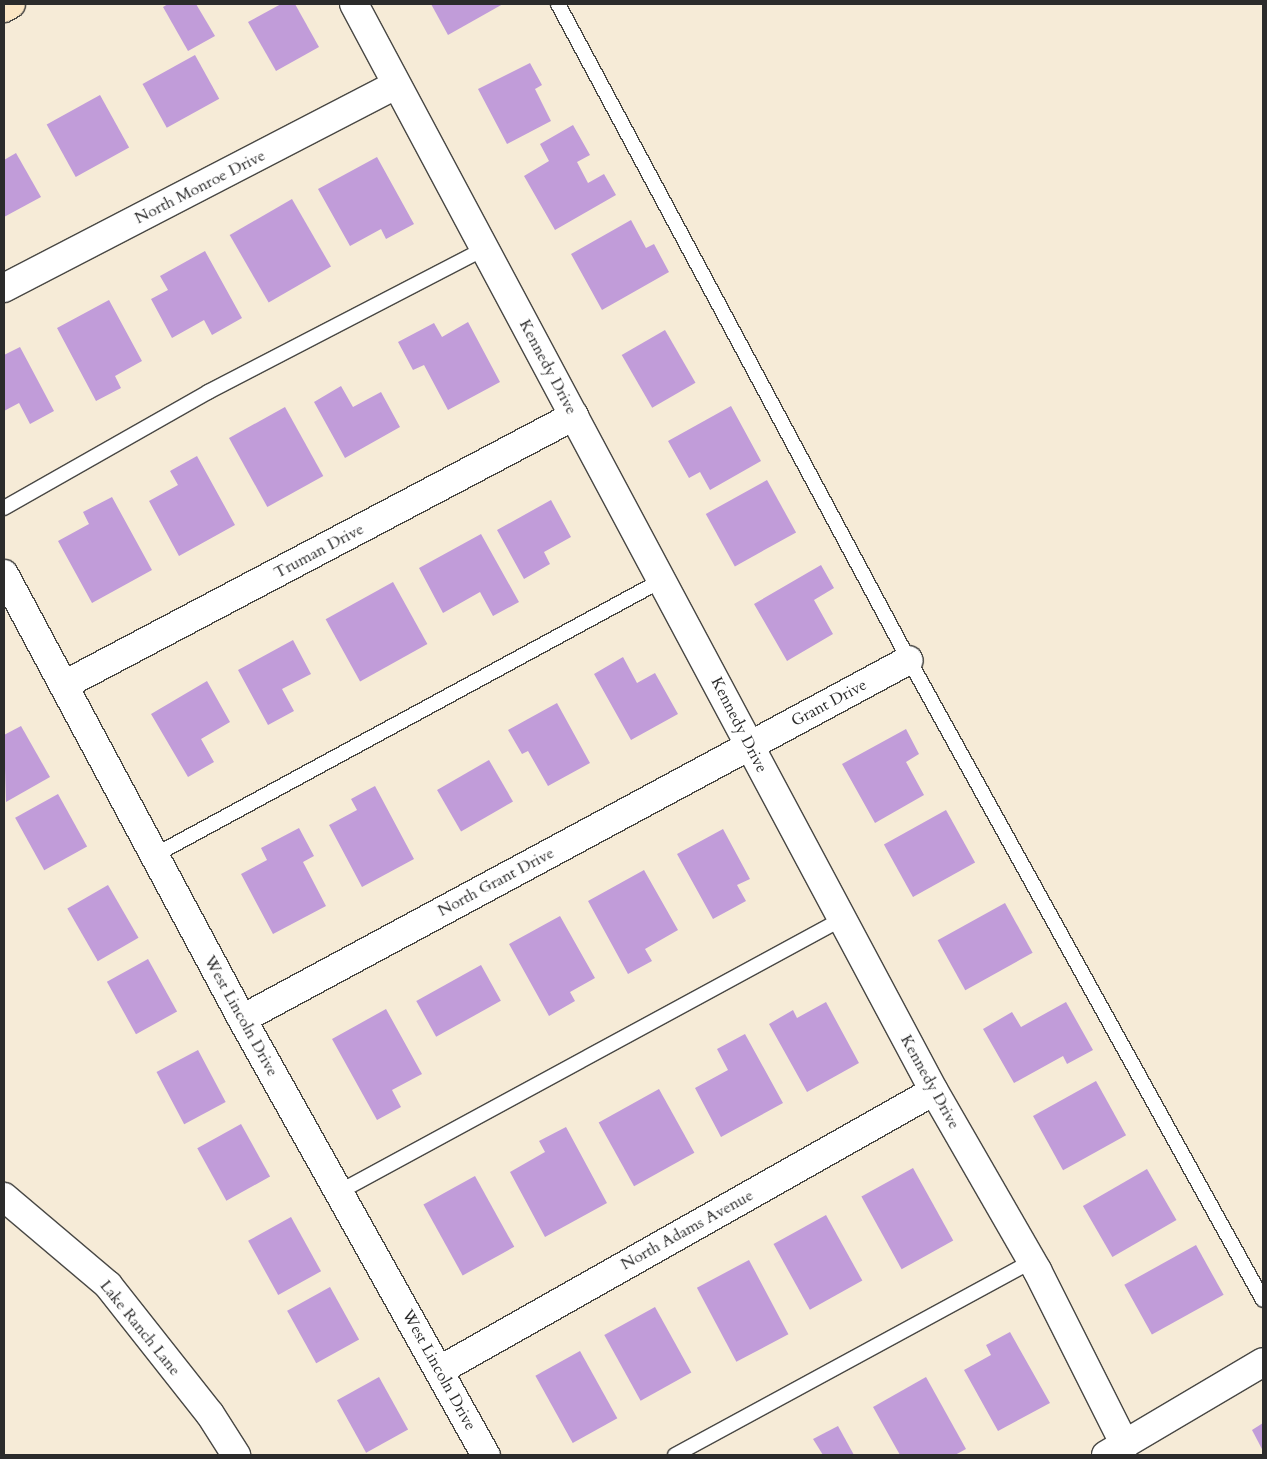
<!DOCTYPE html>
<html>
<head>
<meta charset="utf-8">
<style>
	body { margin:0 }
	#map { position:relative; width:1267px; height:1459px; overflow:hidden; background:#f6ebd7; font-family:Cardo,serif }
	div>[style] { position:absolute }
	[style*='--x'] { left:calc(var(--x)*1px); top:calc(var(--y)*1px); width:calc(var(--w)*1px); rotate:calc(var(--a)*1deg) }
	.building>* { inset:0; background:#c19cd9; transform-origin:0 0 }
	.roads { filter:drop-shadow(1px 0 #494845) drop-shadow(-1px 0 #494845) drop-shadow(0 1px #494845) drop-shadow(0 -1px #494845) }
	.service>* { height:14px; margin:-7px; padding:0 7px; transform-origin:7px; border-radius:7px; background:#fff }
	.minor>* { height:28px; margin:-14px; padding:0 14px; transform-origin:14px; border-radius:14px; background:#fff }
	.secondary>* { height:28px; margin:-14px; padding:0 14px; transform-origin:14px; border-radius:14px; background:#fbe6c4 }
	span { translate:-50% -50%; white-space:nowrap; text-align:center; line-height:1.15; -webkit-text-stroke:4px #fff; paint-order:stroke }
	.street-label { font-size:16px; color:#2b2b2b }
	.frame { position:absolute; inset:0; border:5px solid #2b2b2b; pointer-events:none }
</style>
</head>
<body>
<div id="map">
	<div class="building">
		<i style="clip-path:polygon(168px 4px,196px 4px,215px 36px,188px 51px,163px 7px)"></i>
		<i style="clip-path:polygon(281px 4px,295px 4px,319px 47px,276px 71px,248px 22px)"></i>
		<i style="clip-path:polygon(431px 4px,503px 4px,448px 35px)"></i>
		<i style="left:195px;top:55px;width:50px;height:60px;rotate:61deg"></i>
		<i style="clip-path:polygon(530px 63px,542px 85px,535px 89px,551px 121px,507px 144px,478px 89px)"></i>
		<i style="left:100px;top:95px;width:60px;height:61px;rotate:61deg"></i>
		<i style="clip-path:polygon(573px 125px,590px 155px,577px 162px,588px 183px,604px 174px,616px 195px,555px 230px,524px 176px,549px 161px,540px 144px)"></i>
		<i style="clip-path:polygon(16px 153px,41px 197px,4px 217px,4px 160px)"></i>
		<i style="clip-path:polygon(377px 157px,414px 224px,386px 239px,381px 229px,350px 246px,318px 189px)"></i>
		<i style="left:292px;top:199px;width:78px;height:72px;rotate:60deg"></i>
		<i style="clip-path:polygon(631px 220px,646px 248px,654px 244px,669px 272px,602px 310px,571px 254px)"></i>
		<i style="clip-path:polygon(205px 251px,242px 318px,212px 335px,204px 320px,172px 338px,151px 299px,168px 290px,160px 276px)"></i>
		<i style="clip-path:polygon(109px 300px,142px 361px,115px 376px,121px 388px,96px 401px,57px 328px)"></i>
		<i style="clip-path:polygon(468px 322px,500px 382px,448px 410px,424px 365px,413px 370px,398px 342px,434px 323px,442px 337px)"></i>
		<i style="left:665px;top:330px;width:61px;height:50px;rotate:60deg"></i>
		<i style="clip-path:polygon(20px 347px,54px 411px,30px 424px,19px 403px,4px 411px,4px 355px)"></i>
		<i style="clip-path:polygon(341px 386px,353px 407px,381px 392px,400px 427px,345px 458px,314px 402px)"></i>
		<i style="clip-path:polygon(731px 406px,761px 461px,710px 490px,700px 472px,689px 478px,668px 441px)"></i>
		<i style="left:285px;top:407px;width:79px;height:64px;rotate:61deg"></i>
		<i style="clip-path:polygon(197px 456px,235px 525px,179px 556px,149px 501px,178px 485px,170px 471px)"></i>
		<i style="left:767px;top:480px;width:60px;height:70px;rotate:61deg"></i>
		<i style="clip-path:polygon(112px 497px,152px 570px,92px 603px,58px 541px,89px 524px,83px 512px)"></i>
		<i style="clip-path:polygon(551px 500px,571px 537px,544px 552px,550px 564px,524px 579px,497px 530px)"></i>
		<i style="clip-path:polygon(481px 534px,519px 602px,493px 616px,480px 592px,443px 613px,419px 568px)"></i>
		<i style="clip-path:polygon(821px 565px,834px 588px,814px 600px,833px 634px,787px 661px,754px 604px)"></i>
		<i style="left:393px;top:582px;width:71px;height:77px;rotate:61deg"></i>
		<i style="clip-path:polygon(293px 640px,311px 674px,282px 689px,294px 711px,268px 725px,238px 670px)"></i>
		<i style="clip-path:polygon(623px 657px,637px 683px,655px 673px,678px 714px,631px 740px,594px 674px)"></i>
		<i style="clip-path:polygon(207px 681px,230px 722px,201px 739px,214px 762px,188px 777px,151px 714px)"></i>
		<i style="clip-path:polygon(557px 703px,590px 763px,548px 786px,528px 751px,522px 754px,508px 730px)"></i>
		<i style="clip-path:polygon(21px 726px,50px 777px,6px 802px,4px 735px)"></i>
		<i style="clip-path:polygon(906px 729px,919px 754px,906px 762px,924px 795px,875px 823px,842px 764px)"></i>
		<i style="left:489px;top:760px;width:48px;height:60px;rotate:60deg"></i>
		<i style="clip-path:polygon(375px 786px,414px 859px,362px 887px,329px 825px,357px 810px,351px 799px)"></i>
		<i style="left:58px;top:794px;width:60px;height:49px;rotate:61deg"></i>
		<i style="left:946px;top:810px;width:60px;height:71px;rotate:61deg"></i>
		<i style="clip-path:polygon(299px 828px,314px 856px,303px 862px,326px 906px,273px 934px,241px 874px,267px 860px,261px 848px)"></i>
		<i style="clip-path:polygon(723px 829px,750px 879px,737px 885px,746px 901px,713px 919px,677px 854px)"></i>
		<i style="clip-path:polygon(644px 870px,678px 930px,645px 949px,652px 961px,628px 974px,588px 901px)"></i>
		<i style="left:108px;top:885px;width:61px;height:47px;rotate:60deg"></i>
		<i style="left:1005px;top:903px;width:57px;height:77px;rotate:61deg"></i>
		<i style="clip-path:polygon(560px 916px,595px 978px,570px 992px,575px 1001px,549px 1016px,509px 944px)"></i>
		<i style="left:148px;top:959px;width:60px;height:47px;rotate:61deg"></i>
		<i style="left:481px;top:965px;width:41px;height:74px;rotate:61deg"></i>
		<i style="clip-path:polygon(826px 1002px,859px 1063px,807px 1092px,769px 1024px,793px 1010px,797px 1018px)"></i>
		<i style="clip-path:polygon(1066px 1002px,1093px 1050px,1067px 1064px,1063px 1056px,1014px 1083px,983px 1029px,1012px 1012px,1021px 1027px)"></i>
		<i style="clip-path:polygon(386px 1009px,422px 1074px,392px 1090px,401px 1107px,377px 1120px,332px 1039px)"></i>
		<i style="clip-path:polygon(745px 1034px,783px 1103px,721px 1137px,695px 1088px,728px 1070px,717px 1049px)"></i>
		<i style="left:198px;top:1050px;width:59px;height:47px;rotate:62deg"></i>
		<i style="left:1096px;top:1081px;width:62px;height:72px;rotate:61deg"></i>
		<i style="left:659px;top:1089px;width:73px;height:69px;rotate:61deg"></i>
		<i style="left:241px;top:1124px;width:60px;height:50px;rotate:61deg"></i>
		<i style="clip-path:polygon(566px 1127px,607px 1203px,545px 1237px,510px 1172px,545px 1152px,539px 1141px)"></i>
		<i style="left:913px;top:1168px;width:83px;height:59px;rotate:61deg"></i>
		<i style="left:1147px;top:1169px;width:59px;height:74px;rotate:60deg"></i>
		<i style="left:475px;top:1176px;width:81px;height:59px;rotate:61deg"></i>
		<i style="left:826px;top:1215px;width:75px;height:60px;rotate:61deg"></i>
		<i style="left:291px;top:1217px;width:62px;height:49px;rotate:61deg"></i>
		<i style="left:1196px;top:1245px;width:57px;height:82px;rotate:61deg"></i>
		<i style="left:749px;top:1260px;width:84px;height:59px;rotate:62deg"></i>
		<i style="left:330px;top:1287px;width:60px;height:49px;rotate:61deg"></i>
		<i style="left:655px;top:1307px;width:75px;height:58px;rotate:61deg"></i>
		<i style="clip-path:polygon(1010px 1332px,1050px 1403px,998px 1431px,964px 1370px,991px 1355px,986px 1345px)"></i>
		<i style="left:580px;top:1351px;width:77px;height:51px;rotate:61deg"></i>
		<i style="left:379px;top:1377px;width:60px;height:48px;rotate:61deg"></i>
		<i style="clip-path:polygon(926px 1377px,966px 1449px,955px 1455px,900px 1455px,873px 1407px)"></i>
		<i style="clip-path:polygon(1263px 1423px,1263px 1451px,1252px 1430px)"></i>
		<i style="clip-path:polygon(838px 1426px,854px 1455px,823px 1455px,813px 1439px)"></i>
	</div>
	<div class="roads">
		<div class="service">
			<i style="--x:558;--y:4;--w:744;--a:61.85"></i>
			<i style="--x:909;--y:660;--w:731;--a:61.05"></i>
			<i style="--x:4;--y:508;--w:235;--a:-29.6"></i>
			<i style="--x:208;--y:392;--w:311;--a:-27.4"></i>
			<i style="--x:155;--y:855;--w:579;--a:-28.47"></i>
			<i style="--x:339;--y:1192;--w:572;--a:-28.49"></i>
			<i style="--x:675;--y:1455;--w:406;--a:-28.5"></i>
		</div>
		<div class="minor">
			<i style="--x:354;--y:4;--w:1232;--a:61.92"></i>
			<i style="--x:934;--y:1091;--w:207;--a:60.1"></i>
			<i style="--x:1037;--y:1270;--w:196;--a:63.3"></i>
			<i style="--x:4;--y:288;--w:441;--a:-27.4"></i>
			<i style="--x:4;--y:574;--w:505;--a:61.86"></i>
			<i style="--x:242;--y:1019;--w:500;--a:60.8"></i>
			<i style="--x:64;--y:685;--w:577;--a:-27.81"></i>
			<i style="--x:242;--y:1019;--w:757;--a:-28.29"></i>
			<i style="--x:4;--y:1197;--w:136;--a:40.2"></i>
			<i style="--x:108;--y:1285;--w:164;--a:51.7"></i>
			<i style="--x:210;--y:1414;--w:49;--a:57.6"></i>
			<i style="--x:440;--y:1370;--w:567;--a:-29.46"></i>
			<i style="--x:1106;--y:1455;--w:182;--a:-30.6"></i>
		</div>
		<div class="secondary">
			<i style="--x:4;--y:8;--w:8;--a:-30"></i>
		</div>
	</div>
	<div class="street-label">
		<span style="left:200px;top:187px;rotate:-27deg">North Monroe Drive</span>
		<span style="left:548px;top:367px;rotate:62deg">Kennedy Drive</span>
		<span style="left:319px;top:551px;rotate:-28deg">Truman Drive</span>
		<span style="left:829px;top:703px;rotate:-28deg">Grant Drive</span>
		<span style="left:739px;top:725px;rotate:63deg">Kennedy Drive</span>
		<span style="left:496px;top:882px;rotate:-28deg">North Grant Drive</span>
		<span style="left:241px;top:1016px;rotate:61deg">West Lincoln Drive</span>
		<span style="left:930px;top:1082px;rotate:61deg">Kennedy Drive</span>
		<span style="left:687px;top:1230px;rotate:-29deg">North Adams Avenue</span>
		<span style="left:140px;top:1328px;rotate:51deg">Lake Ranch Lane</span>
		<span style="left:439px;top:1370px;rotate:61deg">West Lincoln Drive</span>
	</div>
	<div class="frame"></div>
</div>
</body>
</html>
